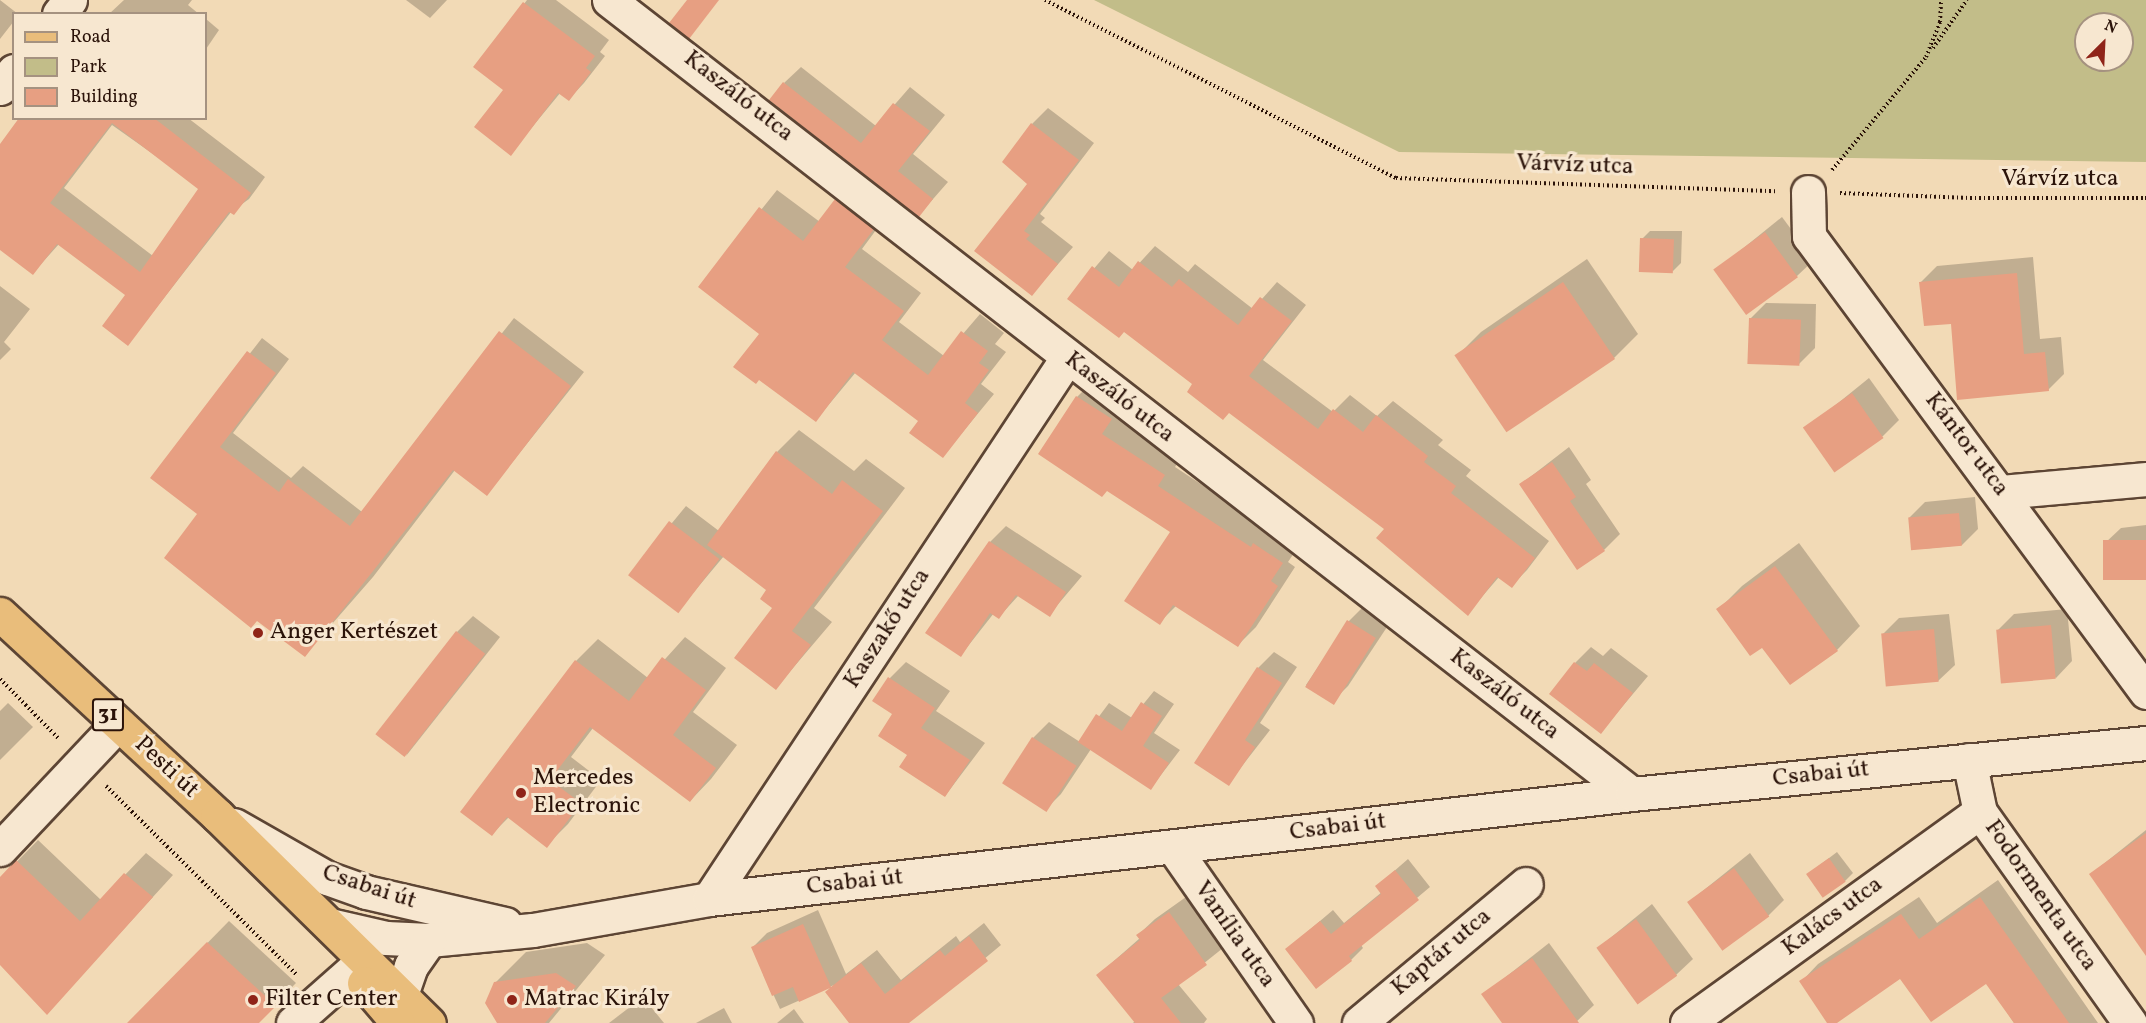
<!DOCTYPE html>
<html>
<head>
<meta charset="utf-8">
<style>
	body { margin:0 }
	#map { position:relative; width:2146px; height:1023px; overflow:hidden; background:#f2dab6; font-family:Vollkorn,serif }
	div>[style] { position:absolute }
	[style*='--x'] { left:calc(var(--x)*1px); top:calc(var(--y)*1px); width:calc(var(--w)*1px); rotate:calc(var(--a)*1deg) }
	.green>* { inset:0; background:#c2bd89 }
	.shadow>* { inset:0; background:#0003 }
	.building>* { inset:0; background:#e79f82; transform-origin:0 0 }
	.path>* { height:4px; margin-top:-2px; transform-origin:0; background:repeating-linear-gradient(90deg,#2b1309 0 1.5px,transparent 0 4.5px) }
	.roads { filter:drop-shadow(2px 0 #5d4534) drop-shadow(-2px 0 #5d4534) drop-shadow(0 2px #5d4534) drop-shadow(0 -2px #5d4534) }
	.minor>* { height:33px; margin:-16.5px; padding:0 16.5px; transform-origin:16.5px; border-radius:16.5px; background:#f7e7d0 }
	.secondary>* { height:33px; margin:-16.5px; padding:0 16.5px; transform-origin:16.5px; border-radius:16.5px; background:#f7e7d0 }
	.primary>* { height:33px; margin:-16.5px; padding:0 16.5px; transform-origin:16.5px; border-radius:16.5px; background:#e9bd7b }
	.dots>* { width:16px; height:16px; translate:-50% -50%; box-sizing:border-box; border:3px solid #f7e7d0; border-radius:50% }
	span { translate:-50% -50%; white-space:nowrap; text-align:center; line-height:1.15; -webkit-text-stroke:6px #f7e7d0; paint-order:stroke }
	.shield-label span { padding:2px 4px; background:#f7e7d0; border:2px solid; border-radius:4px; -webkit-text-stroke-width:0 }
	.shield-label { font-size:22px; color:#2b1309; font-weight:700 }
	.street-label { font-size:24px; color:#2b1309 }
	.poi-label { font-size:24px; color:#2b1309 }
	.left { translate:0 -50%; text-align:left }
	.legend { position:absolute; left:12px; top:12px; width:195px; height:108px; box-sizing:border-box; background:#f7e7d0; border:2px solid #a59280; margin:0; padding:8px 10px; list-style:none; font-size:18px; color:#2b1309 }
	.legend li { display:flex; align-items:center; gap:12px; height:30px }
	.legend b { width:30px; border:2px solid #a59280 }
	.north { position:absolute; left:2074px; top:12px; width:60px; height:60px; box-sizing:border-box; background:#f7e7d0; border:2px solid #a59280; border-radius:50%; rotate:24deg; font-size:16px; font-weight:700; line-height:24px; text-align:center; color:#2b1309 }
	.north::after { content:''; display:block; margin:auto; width:21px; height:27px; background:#8f2418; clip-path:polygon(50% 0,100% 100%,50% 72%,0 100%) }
</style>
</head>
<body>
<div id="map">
	<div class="green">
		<i style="clip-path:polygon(evenodd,1094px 0,2146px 0,2146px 162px,1399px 152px,1094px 0,2086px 24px,2122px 24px,2122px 60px,2086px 60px,2086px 24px)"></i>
	</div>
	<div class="shadow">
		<i style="clip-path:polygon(0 0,18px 14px,14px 14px,14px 21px,0 39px)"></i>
		<i style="clip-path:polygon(124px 0,192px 0,188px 5px,199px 14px,109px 14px)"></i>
		<i style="clip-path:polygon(406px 0,447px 0,430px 18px)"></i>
		<i style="clip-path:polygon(527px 0,556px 0,609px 40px,600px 52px,605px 56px,584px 83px,569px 99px,561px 92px,510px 154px,505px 90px,476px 67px)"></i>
		<i style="clip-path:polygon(206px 19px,219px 30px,206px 49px)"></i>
		<i style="clip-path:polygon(801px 67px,876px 126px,910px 87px,945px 115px,913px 154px,948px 182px,919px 215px,784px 83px)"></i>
		<i style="clip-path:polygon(1048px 108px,1094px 143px,1040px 214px,1045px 218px,1041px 222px,1073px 247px,1032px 294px,976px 251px,1029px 183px,1032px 124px)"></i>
		<i style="clip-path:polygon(evenodd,23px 118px,188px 118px,265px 177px,249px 199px,231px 212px,128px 344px,127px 295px,59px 244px,33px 273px,0 248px,0 147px,23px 118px,112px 125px,201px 188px,153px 256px,64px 188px,112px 125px)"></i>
		<i style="clip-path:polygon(854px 183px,890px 211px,862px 249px,921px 293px,899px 322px,944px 356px,980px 314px,1004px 333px,995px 344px,1006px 352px,981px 384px,994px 394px,943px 456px,920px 421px,856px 372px,816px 420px,761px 333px,700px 286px,777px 190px,820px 222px)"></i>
		<i style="clip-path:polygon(1782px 217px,1814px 260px,1797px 276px,1715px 271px)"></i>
		<i style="clip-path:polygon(1650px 231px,1682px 231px,1681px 263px,1673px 271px,1642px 239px)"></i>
		<i style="clip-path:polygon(1155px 246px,1188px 272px,1195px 264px,1253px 309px,1277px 282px,1306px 305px,1263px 360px,1333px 412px,1350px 395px,1377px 416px,1393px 401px,1443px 440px,1438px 445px,1471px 470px,1466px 476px,1549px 541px,1527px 570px,1511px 586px,1499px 577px,1467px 614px,1386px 528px,1124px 330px,1069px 298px,1109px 251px,1133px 270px)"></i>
		<i style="clip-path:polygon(2033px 257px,2040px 339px,2061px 337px,2064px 374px,2048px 390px,1952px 323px,1921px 282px,1937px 266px)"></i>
		<i style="clip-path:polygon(1587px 259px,1638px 334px,1614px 358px,1508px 430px,1457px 356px,1481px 332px)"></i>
		<i style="clip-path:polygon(0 286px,30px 309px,4px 342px,11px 349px,0 360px)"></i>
		<i style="clip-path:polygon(1766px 303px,1816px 304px,1815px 348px,1799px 364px,1750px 319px)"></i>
		<i style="clip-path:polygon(514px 318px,584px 372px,487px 494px,455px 470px,373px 577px,305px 655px,199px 514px,152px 478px,262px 338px,289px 359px,233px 433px,291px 478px,303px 466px,362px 512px)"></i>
		<i style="clip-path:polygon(1869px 378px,1899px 420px,1883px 436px,1834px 468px,1806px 429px)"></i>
		<i style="clip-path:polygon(1095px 379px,1182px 456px,1175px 467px,1269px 529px,1300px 544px,1288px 562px,1295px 567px,1256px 627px,1238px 645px,1177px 605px,1159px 623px,1172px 532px,1108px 490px,1077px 397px)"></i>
		<i style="clip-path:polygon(799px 430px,854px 471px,866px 459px,905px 488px,814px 608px,832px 622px,776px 688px,774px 608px,768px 590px,724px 556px,678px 611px,630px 574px,686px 506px,719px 531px,777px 452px)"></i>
		<i style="clip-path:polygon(1569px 447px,1591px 480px,1586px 484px,1620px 534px,1604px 550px,1521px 484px)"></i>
		<i style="clip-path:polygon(1975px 497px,1978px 529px,1962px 545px,1923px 549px,1909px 518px,1925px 502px)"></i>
		<i style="clip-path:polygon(2146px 525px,2146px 579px,2104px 544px,2121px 528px)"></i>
		<i style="clip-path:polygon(1006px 526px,1082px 576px,1049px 615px,1019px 595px,999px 617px,994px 613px,961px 655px,990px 542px)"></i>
		<i style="clip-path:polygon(1799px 543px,1860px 626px,1837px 650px,1762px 646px,1718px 610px,1742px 586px)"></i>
		<i style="clip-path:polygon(1365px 605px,1391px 621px,1348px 686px,1332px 702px,1306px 685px,1349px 621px)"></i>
		<i style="clip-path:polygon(2067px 609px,2072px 661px,2056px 678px,1998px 630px,2014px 614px)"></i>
		<i style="clip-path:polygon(1949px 614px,1955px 665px,1938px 681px,1883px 634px,1899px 618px)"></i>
		<i style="clip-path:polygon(473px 616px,500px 637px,406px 756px,457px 632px)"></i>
		<i style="clip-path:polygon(685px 637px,726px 668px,693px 712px,737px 745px,711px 779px,690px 801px,593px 728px,571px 757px,601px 780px,568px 824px,546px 846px,509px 817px,492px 834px,576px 661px,598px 639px,648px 678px)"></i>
		<i style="clip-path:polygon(1591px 647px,1603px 656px,1611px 648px,1648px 676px,1601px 732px,1575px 663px)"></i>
		<i style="clip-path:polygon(1274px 652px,1297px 667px,1260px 723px,1270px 730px,1228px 784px,1196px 762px,1258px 668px)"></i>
		<i style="clip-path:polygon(906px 662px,950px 691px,936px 711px,985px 743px,945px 796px,909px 755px,894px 714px,890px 678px)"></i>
		<i style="clip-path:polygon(1154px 691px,1174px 704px,1154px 733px,1180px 750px,1151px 788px,1091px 749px,1061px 794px,1045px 810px,1004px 783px,1033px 738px,1049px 722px,1080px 742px,1109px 703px,1132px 718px)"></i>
		<i style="clip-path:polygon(8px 703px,33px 727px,0 760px,0 711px)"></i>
		<i style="clip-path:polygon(2146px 830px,2146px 953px,2091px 874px)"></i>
		<i style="clip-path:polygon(38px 840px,101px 900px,146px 853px,173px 875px,47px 1013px,0 945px,0 879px)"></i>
		<i style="clip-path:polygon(1837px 852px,1853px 873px,1845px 881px,1808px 874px)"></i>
		<i style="clip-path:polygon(1750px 853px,1784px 900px,1768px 916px,1689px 902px)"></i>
		<i style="clip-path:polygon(1408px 859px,1430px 887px,1361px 945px,1363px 948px,1351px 960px,1287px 949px,1333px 910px,1344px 923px,1382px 892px,1377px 886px)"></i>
		<i style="clip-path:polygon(1998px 880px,2098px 1023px,2014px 1023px,1987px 982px,1900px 977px,1829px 1023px,1801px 982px,1818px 964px,1919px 897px,1937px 923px)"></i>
		<i style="clip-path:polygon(1186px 897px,1223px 948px,1178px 984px,1207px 1019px,1204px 1023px,1133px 1023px,1135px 1021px,1098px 975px,1140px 938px,1138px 935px,1155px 919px)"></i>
		<i style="clip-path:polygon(1652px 904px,1693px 959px,1676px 975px,1598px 948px)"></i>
		<i style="clip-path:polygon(818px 910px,846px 974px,877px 950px,901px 980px,956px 936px,960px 942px,984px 923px,1001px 945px,907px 1023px,851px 1023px,827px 992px,834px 985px,780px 1009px,752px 948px,767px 933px)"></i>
		<i style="clip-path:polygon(229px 921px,296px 983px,257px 1023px,129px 1023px)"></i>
		<i style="clip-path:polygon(587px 943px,605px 955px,549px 1023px,499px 1023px,495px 983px,526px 952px)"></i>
		<i style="clip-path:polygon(1549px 943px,1594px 1005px,1575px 1023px,1504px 1023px,1483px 995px)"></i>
		<i style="clip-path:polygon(643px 997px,664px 1023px,609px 1023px)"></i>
		<i style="clip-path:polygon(724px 1008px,732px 1023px,696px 1023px)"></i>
		<i style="clip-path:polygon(794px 1009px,804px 1023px,777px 1023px)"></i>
	</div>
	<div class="building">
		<i style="clip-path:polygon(687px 0,719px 0,689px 39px,669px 23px)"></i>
		<i style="clip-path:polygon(523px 2px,595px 56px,586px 68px,591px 72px,569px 101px,558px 93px,511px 156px,474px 127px,503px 90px,473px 67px)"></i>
		<i style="clip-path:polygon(783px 82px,861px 143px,893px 103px,930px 131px,898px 171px,933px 199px,919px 217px,769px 100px)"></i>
		<i style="clip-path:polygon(evenodd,19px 118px,154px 118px,251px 193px,234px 215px,229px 212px,128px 346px,102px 326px,125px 295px,57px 244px,33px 275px,0 250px,0 144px,19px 118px,112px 123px,198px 189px,140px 272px,50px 203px,112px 123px)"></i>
		<i style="clip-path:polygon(1031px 123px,1079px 160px,1024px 231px,1030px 235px,1026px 239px,1058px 264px,1032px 296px,974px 251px,1027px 184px,1002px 162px)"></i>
		<i style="clip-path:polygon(835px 199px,874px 229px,845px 267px,904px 311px,882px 340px,928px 375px,961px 331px,988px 351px,979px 363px,989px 370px,965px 403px,978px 413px,943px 458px,909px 433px,918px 421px,853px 372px,816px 422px,759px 380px,756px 384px,733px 367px,759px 334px,698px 287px,759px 207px,803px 241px)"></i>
		<i style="left:1765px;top:232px;width:56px;height:64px;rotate:54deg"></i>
		<i style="left:1640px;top:238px;width:34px;height:34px;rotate:2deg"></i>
		<i style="clip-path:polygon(1138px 261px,1172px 287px,1179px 279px,1238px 325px,1260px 297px,1292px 321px,1249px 376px,1318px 429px,1333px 409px,1363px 432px,1376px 415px,1428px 456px,1424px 462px,1456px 486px,1451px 493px,1535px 558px,1512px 588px,1497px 577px,1468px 616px,1376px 538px,1384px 529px,1229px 413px,1223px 420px,1187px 392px,1192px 384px,1124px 332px,1119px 338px,1067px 299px,1092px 266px,1119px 287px)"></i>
		<i style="clip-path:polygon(2017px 273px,2024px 354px,2045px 352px,2049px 391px,1957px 400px,1951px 324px,1924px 326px,1919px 282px)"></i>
		<i style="left:1563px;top:282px;width:93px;height:131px;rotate:56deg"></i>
		<i style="left:1749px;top:318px;width:52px;height:46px;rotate:2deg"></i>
		<i style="clip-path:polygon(499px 331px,571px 386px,487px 496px,453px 470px,305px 657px,257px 621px,251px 628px,164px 558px,197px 514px,150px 478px,247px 351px,276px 373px,220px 447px,279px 492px,288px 479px,350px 526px)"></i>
		<i style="left:1852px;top:393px;width:55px;height:60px;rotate:55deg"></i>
		<i style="clip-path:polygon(1076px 396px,1112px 419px,1102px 434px,1165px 475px,1158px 486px,1251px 547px,1253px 543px,1283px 563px,1271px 581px,1278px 586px,1238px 647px,1173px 605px,1160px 625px,1124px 601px,1170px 532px,1107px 491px,1102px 497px,1038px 454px)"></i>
		<i style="clip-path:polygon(776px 451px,832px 494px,842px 480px,883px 511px,792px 631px,811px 645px,776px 690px,734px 658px,772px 608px,760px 599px,766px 590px,707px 545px)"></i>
		<i style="clip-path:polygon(1552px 462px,1576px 497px,1570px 501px,1605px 551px,1577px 570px,1519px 484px)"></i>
		<i style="left:1959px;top:513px;width:33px;height:51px;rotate:85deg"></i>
		<i style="left:669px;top:521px;width:63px;height:68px;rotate:37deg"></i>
		<i style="left:2146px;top:540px;width:40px;height:43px;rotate:90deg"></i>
		<i style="clip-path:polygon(989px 541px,1066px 592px,1050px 617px,1016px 595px,999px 619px,990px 613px,961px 657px,925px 633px)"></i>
		<i style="clip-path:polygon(1775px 566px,1838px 651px,1790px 685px,1762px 648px,1750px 656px,1716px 609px)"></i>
		<i style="left:1347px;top:620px;width:34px;height:79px;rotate:32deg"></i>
		<i style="left:2051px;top:625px;width:54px;height:55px;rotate:85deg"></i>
		<i style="left:1934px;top:629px;width:53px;height:53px;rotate:85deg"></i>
		<i style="left:456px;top:631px;width:37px;height:131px;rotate:38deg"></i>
		<i style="clip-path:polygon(662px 657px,706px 690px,673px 735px,716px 768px,690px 802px,590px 727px,550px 780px,581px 803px,547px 848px,507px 817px,492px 836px,460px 812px,575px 660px,629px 701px)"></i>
		<i style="clip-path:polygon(1574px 662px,1587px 671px,1594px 663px,1633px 693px,1601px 734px,1549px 694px)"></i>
		<i style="clip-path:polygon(1257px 667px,1282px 683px,1245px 740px,1255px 747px,1229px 786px,1194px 763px)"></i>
		<i style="clip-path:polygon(888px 677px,935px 708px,921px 728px,970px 760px,945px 797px,899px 767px,907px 755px,878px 736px,892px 714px,872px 701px)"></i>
		<i style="clip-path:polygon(1141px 702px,1162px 716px,1143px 746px,1169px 763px,1151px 790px,1078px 742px,1096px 714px,1122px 731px)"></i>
		<i style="left:1032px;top:737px;width:53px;height:55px;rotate:33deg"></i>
		<i style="clip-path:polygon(2146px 833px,2146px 956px,2089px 874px)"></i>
		<i style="left:1829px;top:858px;width:29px;height:28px;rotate:55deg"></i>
		<i style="clip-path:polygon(16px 860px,80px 921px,124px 873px,153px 897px,47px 1015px,0 965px,0 877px)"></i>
		<i style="left:1734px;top:868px;width:60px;height:58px;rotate:54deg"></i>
		<i style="clip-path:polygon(1395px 870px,1419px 900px,1349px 956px,1352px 961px,1316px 989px,1285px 949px,1320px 921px,1331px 934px,1381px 894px,1375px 886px)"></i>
		<i style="clip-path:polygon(1980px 897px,2069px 1023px,2014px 1023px,1986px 984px,1931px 1022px,1900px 979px,1837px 1023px,1827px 1023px,1799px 981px,1901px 914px,1919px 939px)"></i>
		<i style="clip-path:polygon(1169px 912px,1207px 965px,1161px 998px,1181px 1023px,1135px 1023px,1096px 975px,1140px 940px,1136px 935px)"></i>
		<i style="left:1636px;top:919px;width:70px;height:49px;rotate:54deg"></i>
		<i style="clip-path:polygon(803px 924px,831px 987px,861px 963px,885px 994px,940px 950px,945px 956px,969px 936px,988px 961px,909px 1023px,849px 1023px,825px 992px,830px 988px,799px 1002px,793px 987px,772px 996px,751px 947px)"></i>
		<i style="clip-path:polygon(207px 942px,276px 1006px,259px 1023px,127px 1023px)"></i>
		<i style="clip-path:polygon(1532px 958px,1579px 1023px,1502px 1023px,1481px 994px)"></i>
		<i style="clip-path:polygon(556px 973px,576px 986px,545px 1023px,497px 1023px,485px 1003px,494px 982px)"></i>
	</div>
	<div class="path">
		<i style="--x:1045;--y:0;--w:394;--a:26.9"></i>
		<i style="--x:1396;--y:178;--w:380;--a:2"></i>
		<i style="--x:1933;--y:48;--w:59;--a:-54.7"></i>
		<i style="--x:1832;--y:170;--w:147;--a:-50.2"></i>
		<i style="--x:1926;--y:57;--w:38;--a:-68"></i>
		<i style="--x:1940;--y:22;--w:22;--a:-87"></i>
		<i style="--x:1840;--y:193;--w:130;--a:2.2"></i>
		<i style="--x:1970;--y:198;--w:176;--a:0"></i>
		<i style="--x:0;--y:679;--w:83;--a:45.5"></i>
		<i style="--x:106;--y:786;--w:269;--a:44.7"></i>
	</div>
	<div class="roads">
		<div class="minor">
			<i style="--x:609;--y:0;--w:1295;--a:37.82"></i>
			<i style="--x:59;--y:14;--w:18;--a:-52"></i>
			<i style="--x:0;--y:88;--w:22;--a:-51"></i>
			<i style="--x:1808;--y:192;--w:44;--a:88.7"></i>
			<i style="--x:1809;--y:236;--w:567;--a:53.53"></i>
			<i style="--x:2001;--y:492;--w:146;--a:-5.1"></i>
			<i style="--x:1969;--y:760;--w:53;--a:78.1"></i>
			<i style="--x:1980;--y:812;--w:259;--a:54.6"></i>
			<i style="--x:1173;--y:847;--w:215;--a:55.1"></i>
			<i style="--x:0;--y:849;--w:172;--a:-46.7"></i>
			<i style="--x:709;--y:899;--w:649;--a:-56.51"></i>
			<i style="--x:293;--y:1023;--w:80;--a:-41.5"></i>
			<i style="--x:1359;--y:1023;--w:217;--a:-39.8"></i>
			<i style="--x:1687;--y:1023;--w:361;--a:-35.8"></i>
		</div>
		<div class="secondary">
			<i style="--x:234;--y:825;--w:107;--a:29.7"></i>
			<i style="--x:327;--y:878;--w:41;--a:19.7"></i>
			<i style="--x:366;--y:892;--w:143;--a:13"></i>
			<i style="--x:330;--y:925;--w:57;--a:13.1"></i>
			<i style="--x:386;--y:938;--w:43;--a:2.7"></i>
			<i style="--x:429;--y:940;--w:104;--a:-5.5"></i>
			<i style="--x:533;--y:930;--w:179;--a:-10"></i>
			<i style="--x:709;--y:899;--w:929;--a:-6.49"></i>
			<i style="--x:1632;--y:794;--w:517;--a:-5.67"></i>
			<i style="--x:402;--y:992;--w:28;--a:-71"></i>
			<i style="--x:411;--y:966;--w:32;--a:-55"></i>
		</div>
		<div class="primary">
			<i style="--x:0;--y:614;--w:296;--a:42.8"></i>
			<i style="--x:217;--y:815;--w:297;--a:44.5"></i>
			<i style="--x:364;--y:983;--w:52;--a:49.6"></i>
		</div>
	</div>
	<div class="dots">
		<i style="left:258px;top:633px;background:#8f2418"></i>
		<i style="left:521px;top:793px;background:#8f2418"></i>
		<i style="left:253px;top:1000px;background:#8f2418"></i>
		<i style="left:512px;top:1000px;background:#8f2418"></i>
	</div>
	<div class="shield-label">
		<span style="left:108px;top:715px">31</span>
	</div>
	<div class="street-label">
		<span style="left:738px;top:97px;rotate:38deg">Kaszáló utca</span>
		<span style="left:1575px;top:166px;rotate:2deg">Várvíz utca</span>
		<span style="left:2060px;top:180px">Várvíz utca</span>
		<span style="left:1119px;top:398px;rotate:38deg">Kaszáló utca</span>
		<span style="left:1966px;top:445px;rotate:53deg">Kántor utca</span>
		<span style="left:888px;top:629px;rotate:-57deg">Kaszakő utca</span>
		<span style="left:1504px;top:695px;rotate:38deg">Kaszáló utca</span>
		<span style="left:166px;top:768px;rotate:43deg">Pesti út</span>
		<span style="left:1821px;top:775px;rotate:-6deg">Csabai út</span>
		<span style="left:1338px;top:828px;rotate:-7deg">Csabai út</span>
		<span style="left:855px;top:883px;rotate:-6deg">Csabai út</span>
		<span style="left:369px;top:888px;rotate:18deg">Csabai út</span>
		<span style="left:2040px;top:896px;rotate:55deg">Fodormenta utca</span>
		<span style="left:1833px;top:917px;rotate:-36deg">Kalács utca</span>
		<span style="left:1234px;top:935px;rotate:55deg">Vanília utca</span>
		<span style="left:1442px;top:953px;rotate:-40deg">Kaptár utca</span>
	</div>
	<div class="poi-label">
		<span class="left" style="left:270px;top:633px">Anger Kertészet</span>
		<span class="left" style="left:533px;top:793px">Mercedes<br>Electronic</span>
		<span class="left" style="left:265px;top:1000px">Filter Center</span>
		<span class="left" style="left:524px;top:1000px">Matrac Király</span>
	</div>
	<ul class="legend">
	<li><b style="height:8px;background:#e9bd7b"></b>Road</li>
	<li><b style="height:16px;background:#c2bd89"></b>Park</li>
	<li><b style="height:16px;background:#e79f82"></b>Building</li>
	</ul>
	<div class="north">N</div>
</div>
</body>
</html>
